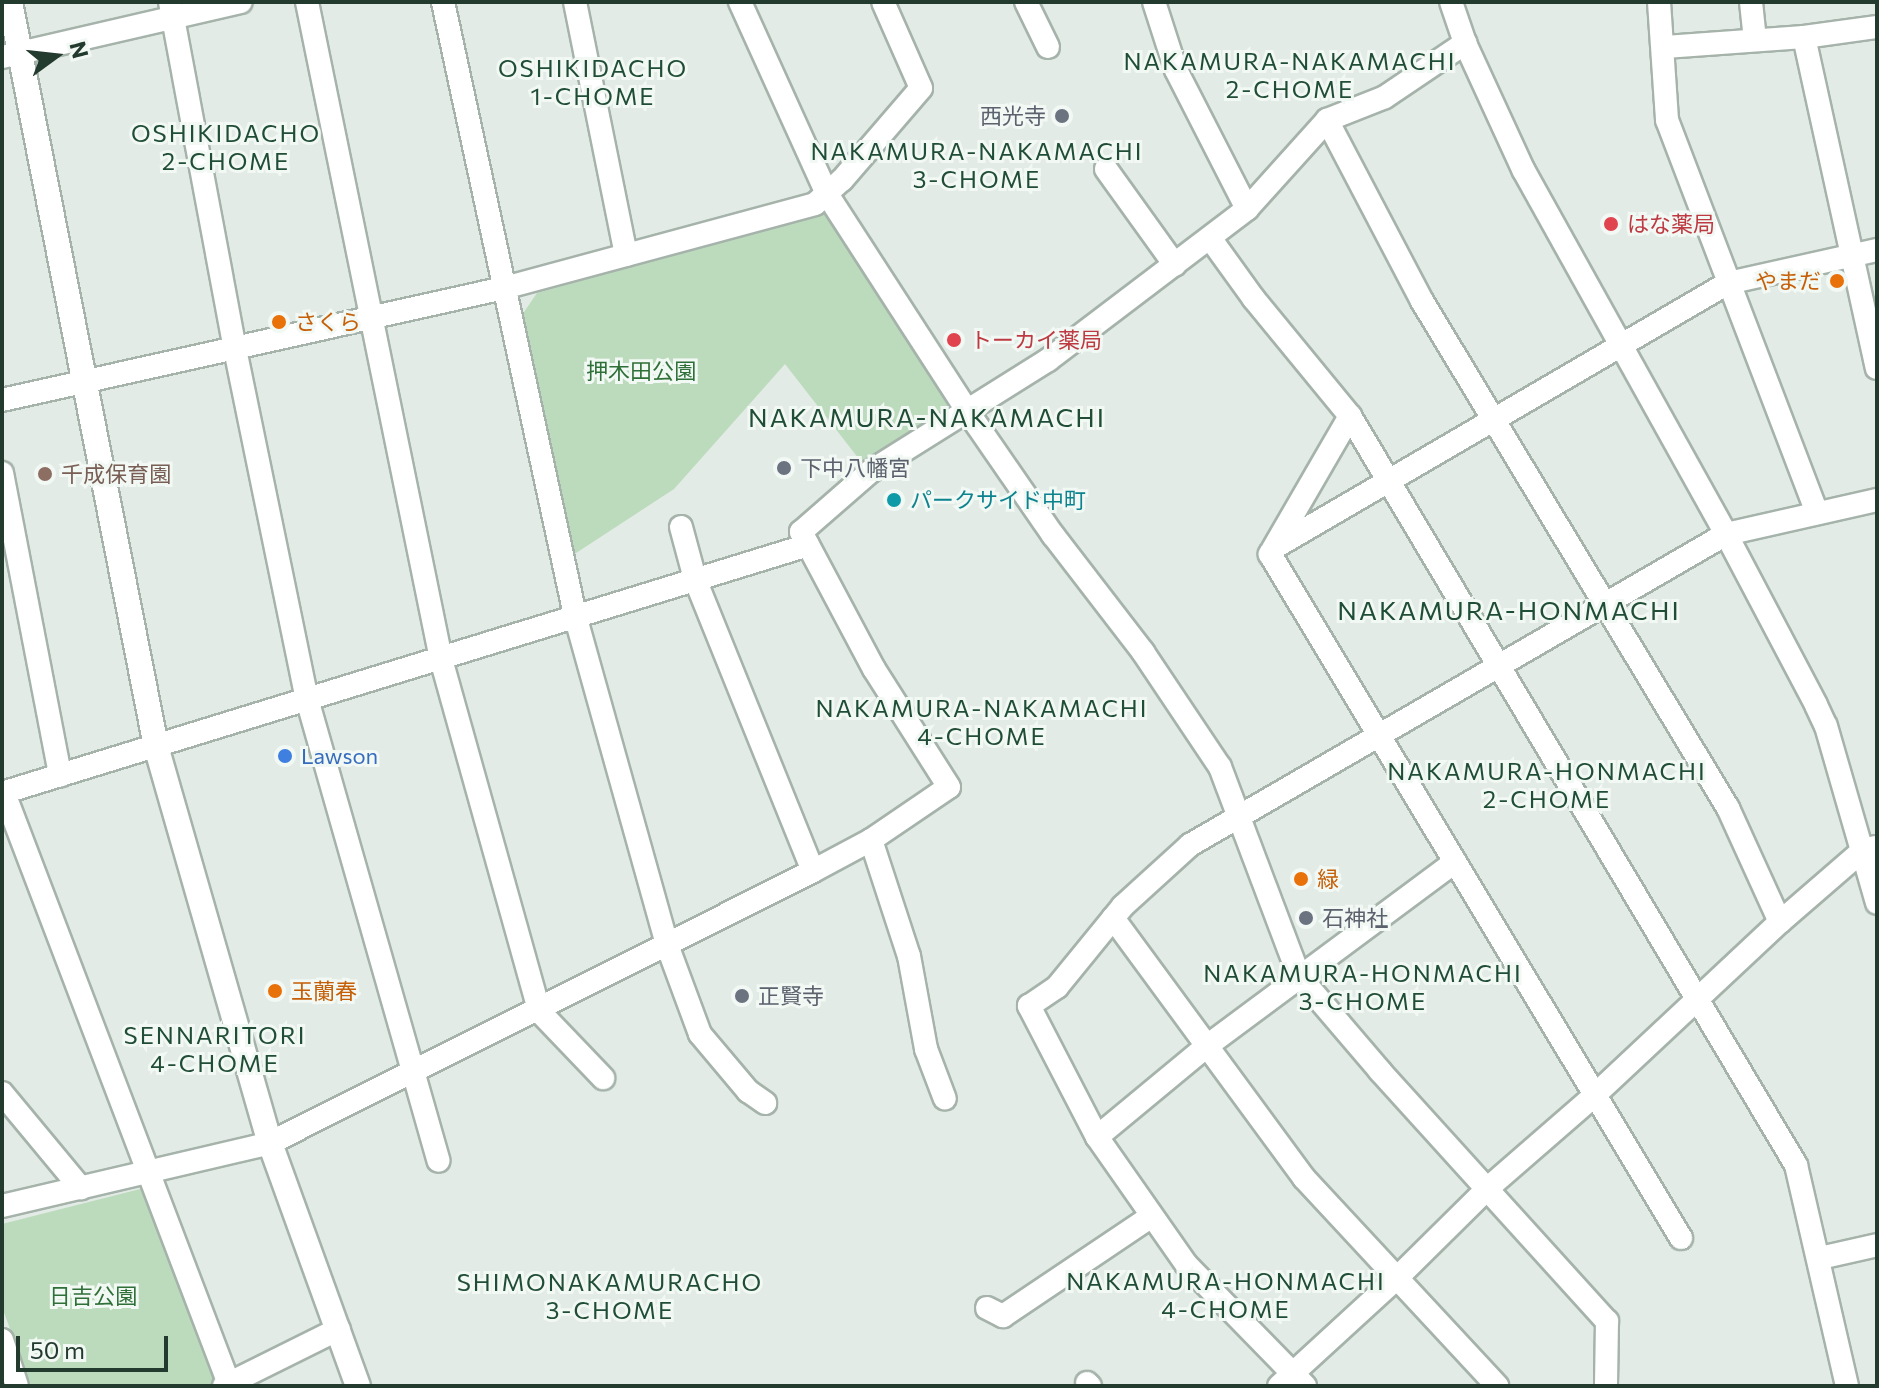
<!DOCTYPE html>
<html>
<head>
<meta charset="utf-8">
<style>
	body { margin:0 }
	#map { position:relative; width:1879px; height:1388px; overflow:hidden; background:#e2ebe5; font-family:Commissioner,"Noto Sans JP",sans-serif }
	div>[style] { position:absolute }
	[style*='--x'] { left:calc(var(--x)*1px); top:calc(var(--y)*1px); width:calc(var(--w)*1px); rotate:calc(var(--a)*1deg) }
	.green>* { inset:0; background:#bcdbbc }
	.roads { filter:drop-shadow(2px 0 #a5b3ab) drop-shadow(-2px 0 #a5b3ab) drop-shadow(0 2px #a5b3ab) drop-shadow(0 -2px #a5b3ab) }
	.minor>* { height:22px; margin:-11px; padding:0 11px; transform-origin:11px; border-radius:11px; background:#fff }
	.tertiary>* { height:24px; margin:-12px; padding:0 12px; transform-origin:12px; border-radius:12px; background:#fff }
	.dots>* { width:22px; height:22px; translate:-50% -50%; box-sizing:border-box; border:4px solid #f2f8f4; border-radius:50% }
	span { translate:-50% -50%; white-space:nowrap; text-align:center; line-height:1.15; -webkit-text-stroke:6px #f2f8f4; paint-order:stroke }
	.worship-label { font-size:22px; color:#5b616d }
	.right { translate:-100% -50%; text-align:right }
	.left { translate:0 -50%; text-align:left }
	.health-label { font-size:22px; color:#be3a42 }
	.food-label { font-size:22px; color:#c56008 }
	.park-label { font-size:22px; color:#2f7038 }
	.education-label { font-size:22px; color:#785e54 }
	.culture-label { font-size:22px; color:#0d838f }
	.shop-label { font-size:22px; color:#366cbe }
	.neighbourhood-label { font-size:24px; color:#204d36; letter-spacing:2px }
	.quarter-label { font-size:26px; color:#204d36; letter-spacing:2px }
	.frame { position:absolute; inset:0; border:4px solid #233b2f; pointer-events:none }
	.north { position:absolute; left:16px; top:16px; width:80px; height:80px; -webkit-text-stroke:6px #f2f8f4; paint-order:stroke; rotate:75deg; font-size:22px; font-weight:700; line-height:32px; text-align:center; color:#233b2f }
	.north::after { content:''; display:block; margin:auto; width:28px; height:36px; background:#233b2f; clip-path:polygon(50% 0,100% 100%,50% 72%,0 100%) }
	.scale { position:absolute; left:16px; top:1336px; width:152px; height:36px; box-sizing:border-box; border:4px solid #233b2f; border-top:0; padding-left:10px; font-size:24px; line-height:28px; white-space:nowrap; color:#233b2f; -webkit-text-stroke:6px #f2f8f4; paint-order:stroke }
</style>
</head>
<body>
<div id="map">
	<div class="green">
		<i style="clip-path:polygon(825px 212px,954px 407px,866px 468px,785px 364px,674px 489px,573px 555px,522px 315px,537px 293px)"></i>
		<i style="clip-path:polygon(148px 1187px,217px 1378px,214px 1384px,31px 1386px,2px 1307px,2px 1224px)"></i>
	</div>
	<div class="roads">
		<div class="minor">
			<i style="--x:170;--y:2;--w:353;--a:79.4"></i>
			<i style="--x:235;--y:349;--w:357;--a:78.4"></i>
			<i style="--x:307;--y:699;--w:480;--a:74.1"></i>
			<i style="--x:307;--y:2;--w:671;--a:78.47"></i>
			<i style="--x:441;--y:659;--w:365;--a:74.4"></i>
			<i style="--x:539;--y:1011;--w:93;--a:46.3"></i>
			<i style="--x:443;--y:2;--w:627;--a:77.85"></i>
			<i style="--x:575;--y:615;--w:339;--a:74.4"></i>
			<i style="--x:666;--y:942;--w:98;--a:69.7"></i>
			<i style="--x:700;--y:1034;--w:75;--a:49.9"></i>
			<i style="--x:748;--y:1091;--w:21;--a:35"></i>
			<i style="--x:575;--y:2;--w:258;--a:78.6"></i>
			<i style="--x:740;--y:2;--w:211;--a:65.6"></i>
			<i style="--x:827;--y:194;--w:260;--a:57.1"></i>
			<i style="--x:968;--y:412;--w:150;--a:55.4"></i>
			<i style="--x:1053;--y:535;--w:148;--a:52.4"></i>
			<i style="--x:1143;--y:652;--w:138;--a:56.2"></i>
			<i style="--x:1220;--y:767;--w:223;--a:69.3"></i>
			<i style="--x:1299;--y:976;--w:125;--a:49.5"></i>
			<i style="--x:1380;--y:1071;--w:338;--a:47.8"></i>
			<i style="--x:1607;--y:1321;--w:65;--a:90.9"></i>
			<i style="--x:1026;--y:2;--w:50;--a:63.9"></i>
			<i style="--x:1154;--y:2;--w:71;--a:72.1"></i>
			<i style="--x:1176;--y:70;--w:156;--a:62.9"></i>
			<i style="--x:1451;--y:2;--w:43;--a:71.1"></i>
			<i style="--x:1465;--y:43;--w:141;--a:65.3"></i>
			<i style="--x:1524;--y:171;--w:415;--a:60.9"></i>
			<i style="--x:1726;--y:534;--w:193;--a:62.2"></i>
			<i style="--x:1816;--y:705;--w:23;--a:65"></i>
			<i style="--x:1826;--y:726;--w:184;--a:73.9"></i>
			<i style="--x:1659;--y:2;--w:118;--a:86.1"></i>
			<i style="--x:1667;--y:120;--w:421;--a:69.1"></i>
			<i style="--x:1751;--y:2;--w:36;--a:84"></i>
			<i style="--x:1804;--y:37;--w:339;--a:77.6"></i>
			<i style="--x:1665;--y:47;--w:139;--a:-4.1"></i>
			<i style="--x:1804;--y:37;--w:74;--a:-7.8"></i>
			<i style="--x:2;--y:57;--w:245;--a:-13"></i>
			<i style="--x:1327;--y:120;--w:204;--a:62.3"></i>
			<i style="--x:1422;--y:301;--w:592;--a:58.89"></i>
			<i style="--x:1728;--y:808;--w:125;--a:65.5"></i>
			<i style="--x:1106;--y:169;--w:118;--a:54.3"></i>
			<i style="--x:1210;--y:238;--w:75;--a:54.2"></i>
			<i style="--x:1254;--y:299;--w:151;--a:50.6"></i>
			<i style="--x:1350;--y:416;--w:872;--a:59.23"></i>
			<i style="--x:1796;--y:1165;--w:227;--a:77"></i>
			<i style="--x:2;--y:400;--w:514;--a:-12.58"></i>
			<i style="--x:504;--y:288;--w:322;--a:-15.1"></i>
			<i style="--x:815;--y:204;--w:36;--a:-42"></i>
			<i style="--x:842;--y:180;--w:121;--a:-49.3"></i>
			<i style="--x:921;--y:88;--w:94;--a:-113.8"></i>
			<i style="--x:1350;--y:416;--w:160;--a:120.1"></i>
			<i style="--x:1270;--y:554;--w:798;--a:59"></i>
			<i style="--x:2;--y:473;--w:308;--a:79.1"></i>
			<i style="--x:681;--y:527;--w:54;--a:74.9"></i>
			<i style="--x:695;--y:579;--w:315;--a:68"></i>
			<i style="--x:1277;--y:546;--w:522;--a:-30.25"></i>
			<i style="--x:1728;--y:283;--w:153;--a:-12.5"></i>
			<i style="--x:2;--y:793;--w:843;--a:-17.1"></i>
			<i style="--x:808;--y:545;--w:15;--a:-118"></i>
			<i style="--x:801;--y:532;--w:93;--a:-41.1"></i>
			<i style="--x:871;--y:471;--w:209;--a:-32.1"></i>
			<i style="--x:1048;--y:360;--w:250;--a:-37.2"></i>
			<i style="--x:1247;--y:209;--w:120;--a:-48"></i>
			<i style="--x:1327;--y:120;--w:62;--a:-21.6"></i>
			<i style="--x:1385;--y:97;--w:97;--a:-34"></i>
			<i style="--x:4;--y:793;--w:632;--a:69.16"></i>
			<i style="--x:871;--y:840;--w:122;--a:71.9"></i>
			<i style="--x:909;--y:956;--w:95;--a:79.6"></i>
			<i style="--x:926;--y:1049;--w:53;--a:69.2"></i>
			<i style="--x:1113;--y:918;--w:323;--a:53.7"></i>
			<i style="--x:1304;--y:1178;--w:284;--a:47.1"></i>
			<i style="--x:2;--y:1093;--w:124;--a:50.3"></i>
			<i style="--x:1097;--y:1137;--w:143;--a:-39.6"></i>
			<i style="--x:1207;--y:1046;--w:309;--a:-36.6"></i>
			<i style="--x:2;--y:1206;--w:275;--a:-13.2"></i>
			<i style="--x:270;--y:1143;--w:607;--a:-26.61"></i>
			<i style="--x:813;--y:871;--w:66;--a:-28.1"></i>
			<i style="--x:871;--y:840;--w:94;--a:-34.2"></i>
			<i style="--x:949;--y:787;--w:140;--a:-122.4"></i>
			<i style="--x:874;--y:669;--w:140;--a:-118"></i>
			<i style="--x:1820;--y:1258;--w:58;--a:-12.8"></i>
			<i style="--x:987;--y:1308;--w:18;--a:27"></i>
			<i style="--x:1003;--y:1316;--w:179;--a:-33.9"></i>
			<i style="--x:2;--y:1340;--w:48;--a:71.9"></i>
			<i style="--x:1087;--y:1383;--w:4;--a:45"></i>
			<i style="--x:224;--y:1386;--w:128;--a:-26.4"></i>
			<i style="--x:1279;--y:1386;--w:160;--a:-42.5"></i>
			<i style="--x:1397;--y:1278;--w:128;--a:-44.7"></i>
			<i style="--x:1488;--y:1188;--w:143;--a:-41"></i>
			<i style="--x:1596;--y:1094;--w:252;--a:-43.1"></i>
			<i style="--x:1780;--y:922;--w:110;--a:-40.9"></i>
			<i style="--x:1863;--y:850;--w:13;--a:-13"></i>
			<i style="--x:1305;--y:1386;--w:170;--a:-134.3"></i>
			<i style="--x:1186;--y:1264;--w:155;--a:-125"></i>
			<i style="--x:1097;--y:1137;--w:148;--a:-117.4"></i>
			<i style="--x:1029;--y:1006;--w:34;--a:-34"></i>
			<i style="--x:1057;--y:987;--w:104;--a:-50.8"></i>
			<i style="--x:1123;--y:906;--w:91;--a:-42.3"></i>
			<i style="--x:1190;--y:845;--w:620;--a:-30.12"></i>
			<i style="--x:1726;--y:534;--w:155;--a:-12.7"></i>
		</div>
		<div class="tertiary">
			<i style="--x:10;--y:2;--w:758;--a:78.9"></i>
			<i style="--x:156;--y:746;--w:413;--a:74"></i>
			<i style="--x:270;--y:1143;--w:258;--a:70.1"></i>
		</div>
	</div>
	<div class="dots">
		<i style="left:1062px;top:116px;background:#6b7280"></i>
		<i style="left:1611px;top:224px;background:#e0444e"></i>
		<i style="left:1837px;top:281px;background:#e8710a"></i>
		<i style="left:279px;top:322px;background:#e8710a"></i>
		<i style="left:954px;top:340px;background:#e0444e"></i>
		<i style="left:784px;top:468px;background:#6b7280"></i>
		<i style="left:45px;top:474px;background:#8d6e63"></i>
		<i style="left:894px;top:500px;background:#0f9aa8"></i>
		<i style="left:285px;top:756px;background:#3f7fe0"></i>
		<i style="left:1301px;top:879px;background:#e8710a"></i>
		<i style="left:1306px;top:918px;background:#6b7280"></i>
		<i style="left:275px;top:991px;background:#e8710a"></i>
		<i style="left:742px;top:996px;background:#6b7280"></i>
	</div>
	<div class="worship-label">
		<span class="right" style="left:1046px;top:116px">西光寺</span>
		<span class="left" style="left:800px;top:468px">下中八幡宮</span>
		<span class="left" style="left:1322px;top:918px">石神社</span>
		<span class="left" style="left:758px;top:996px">正賢寺</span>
	</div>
	<div class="health-label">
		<span class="left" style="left:1627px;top:224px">はな薬局</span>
		<span class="left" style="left:970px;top:340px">トーカイ薬局</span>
	</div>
	<div class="food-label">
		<span class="right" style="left:1821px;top:281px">やまだ</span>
		<span class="left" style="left:295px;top:322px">さくら</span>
		<span class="left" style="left:1317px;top:879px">緑</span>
		<span class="left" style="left:291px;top:991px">玉蘭春</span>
	</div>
	<div class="park-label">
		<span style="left:641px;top:371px">押木田公園</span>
		<span style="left:93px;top:1296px">日吉公園</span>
	</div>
	<div class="education-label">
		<span class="left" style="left:61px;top:474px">千成保育園</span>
	</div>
	<div class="culture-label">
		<span class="left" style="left:910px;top:500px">パークサイド中町</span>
	</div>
	<div class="shop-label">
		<span class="left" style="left:301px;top:756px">Lawson</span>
	</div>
	<div class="neighbourhood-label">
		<span style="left:1290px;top:75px">NAKAMURA-NAKAMACHI<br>2-CHOME</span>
		<span style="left:593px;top:82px">OSHIKIDACHO<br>1-CHOME</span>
		<span style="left:226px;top:147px">OSHIKIDACHO<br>2-CHOME</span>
		<span style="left:977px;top:165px">NAKAMURA-NAKAMACHI<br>3-CHOME</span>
		<span style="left:982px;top:722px">NAKAMURA-NAKAMACHI<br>4-CHOME</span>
		<span style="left:1547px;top:785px">NAKAMURA-HONMACHI<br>2-CHOME</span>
		<span style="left:1363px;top:987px">NAKAMURA-HONMACHI<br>3-CHOME</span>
		<span style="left:215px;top:1049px">SENNARITORI<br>4-CHOME</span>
		<span style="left:1226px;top:1295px">NAKAMURA-HONMACHI<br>4-CHOME</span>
		<span style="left:610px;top:1296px">SHIMONAKAMURACHO<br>3-CHOME</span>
	</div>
	<div class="quarter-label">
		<span style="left:927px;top:417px">NAKAMURA-NAKAMACHI</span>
		<span style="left:1509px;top:610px">NAKAMURA-HONMACHI</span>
	</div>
	<div class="frame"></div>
	<div class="north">N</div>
	<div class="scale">50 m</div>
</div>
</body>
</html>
